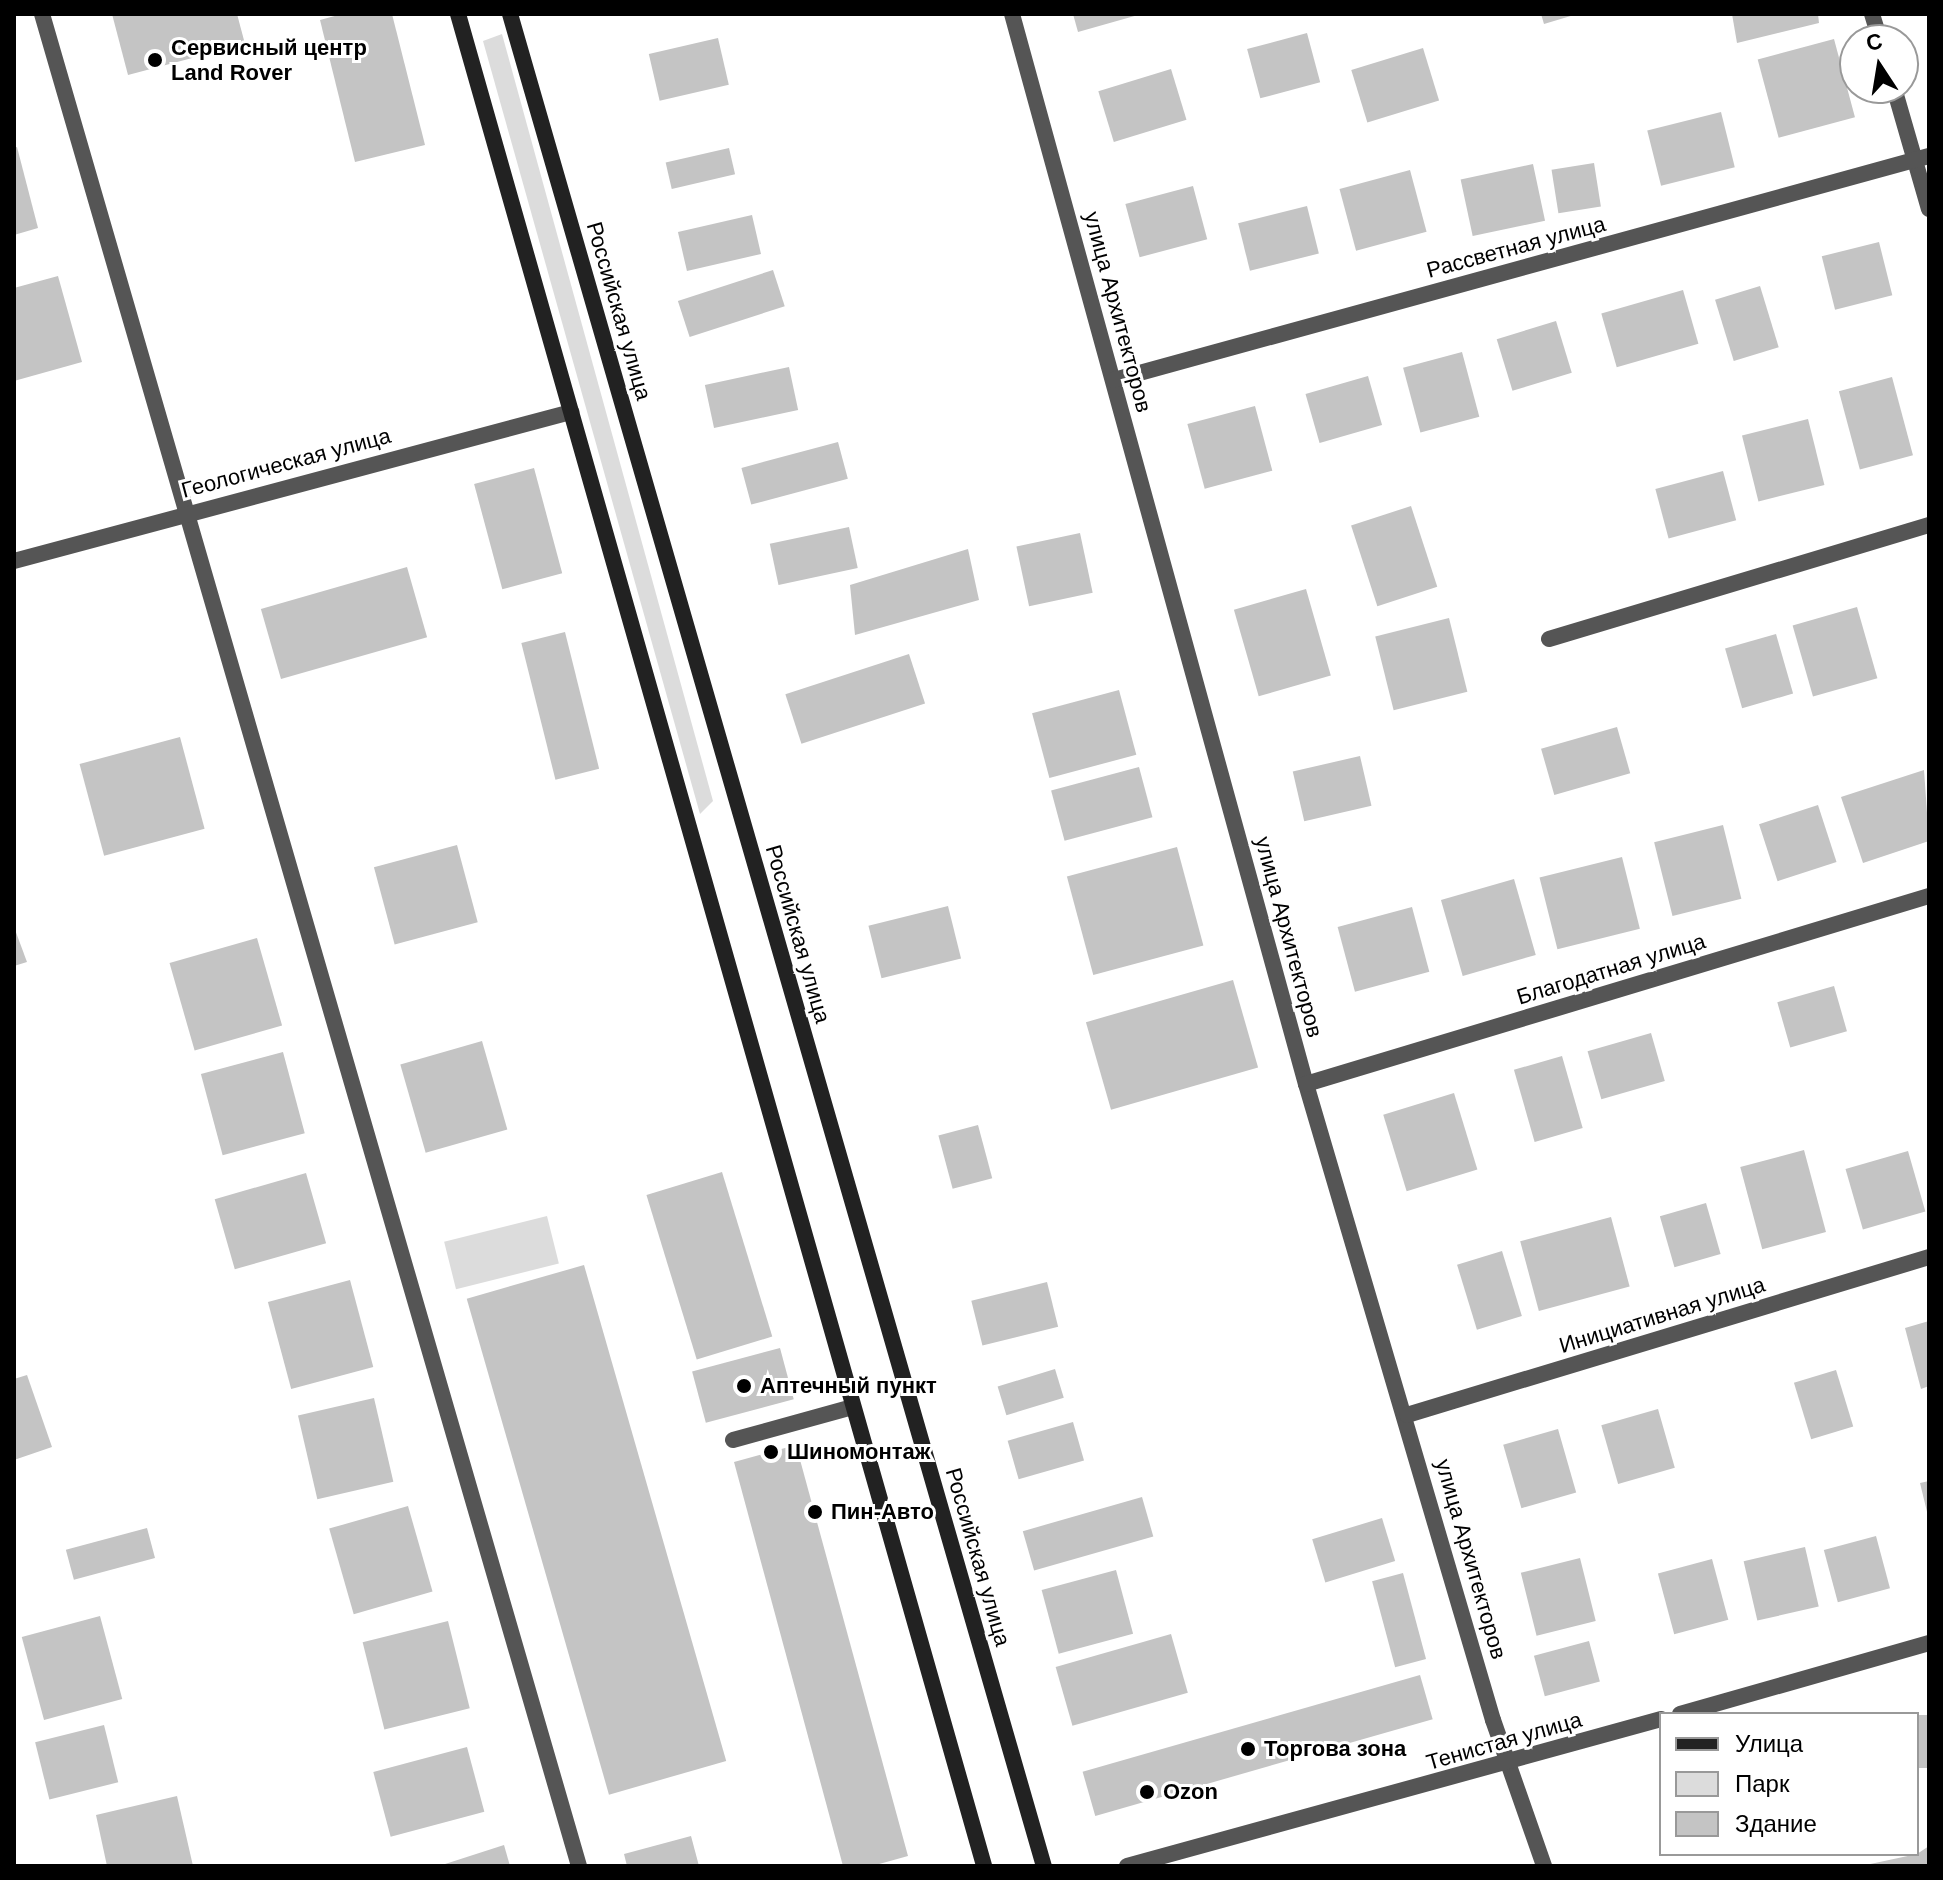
<!DOCTYPE html>
<html>
<head>
<meta charset="utf-8">
<style>
	body { margin:0 }
	#map { position:relative; width:1943px; height:1880px; overflow:hidden; background:#fff; font-family:Arial,sans-serif }
	div>[style] { position:absolute }
	[style*='--x'] { left:calc(var(--x)*1px); top:calc(var(--y)*1px); width:calc(var(--w)*1px); rotate:calc(var(--a)*1deg) }
	.green>* { inset:0; background:#dcdcdc; transform-origin:0 0 }
	.building>* { inset:0; background:#c4c4c4; transform-origin:0 0 }
	.service>* { height:16px; margin:-8px; padding:0 8px; transform-origin:8px; border-radius:8px; background:#555 }
	.minor>* { height:16px; margin:-8px; padding:0 8px; transform-origin:8px; border-radius:8px; background:#555 }
	.tertiary>* { height:16px; margin:-8px; padding:0 8px; transform-origin:8px; border-radius:8px; background:#555 }
	.secondary>* { height:16px; margin:-8px; padding:0 8px; transform-origin:8px; border-radius:8px; background:#222 }
	.dots>* { width:22px; height:22px; translate:-50% -50%; box-sizing:border-box; border:4px solid #fff; border-radius:50% }
	span { translate:-50% -50%; white-space:nowrap; text-align:center; line-height:1.15; -webkit-text-stroke:6px #fff; paint-order:stroke }
	.poi-label { font-size:22px; color:#000; font-weight:700 }
	.left { translate:0 -50%; text-align:left }
	.street-label { font-size:22px; color:#000 }
	.frame { position:absolute; inset:0; border:16px solid #000; pointer-events:none }
	.legend { position:absolute; left:1659px; top:1712px; width:260px; height:144px; box-sizing:border-box; background:#fff; border:2px solid #999; margin:0; padding:10px 14px; list-style:none; font-size:24px; color:#000 }
	.legend li { display:flex; align-items:center; gap:16px; height:40px }
	.legend b { width:40px; border:2px solid #999 }
	.north { position:absolute; left:1839px; top:24px; width:80px; height:80px; box-sizing:border-box; background:#fff; border:2px solid #999; border-radius:50%; rotate:348deg; font-size:22px; font-weight:700; line-height:32px; text-align:center; color:#000 }
	.north::after { content:''; display:block; margin:auto; width:28px; height:36px; background:#000; clip-path:polygon(50% 0,100% 100%,50% 72%,0 100%) }
</style>
</head>
<body>
<div id="map">
	<div class="green">
		<i style="clip-path:polygon(502px 34px,713px 801px,700px 814px,483px 41px)"></i>
		<i style="left:547px;top:1216px;width:49px;height:106px;rotate:76deg"></i>
	</div>
	<div class="building">
		<i style="clip-path:polygon(112px 14px,237px 14px,245px 44px,128px 75px)"></i>
		<i style="clip-path:polygon(342px 14px,392px 14px,425px 145px,355px 162px,320px 20px)"></i>
		<i style="clip-path:polygon(1073px 14px,1138px 14px,1138px 15px,1078px 32px)"></i>
		<i style="clip-path:polygon(1541px 14px,1574px 14px,1574px 15px,1544px 24px)"></i>
		<i style="clip-path:polygon(1732px 14px,1818px 14px,1819px 23px,1737px 43px)"></i>
		<i style="left:1307px;top:33px;width:51px;height:62px;rotate:75deg"></i>
		<i style="left:718px;top:38px;width:48px;height:71px;rotate:77deg"></i>
		<i style="left:1834px;top:39px;width:81px;height:79px;rotate:75deg"></i>
		<i style="left:1423px;top:48px;width:55px;height:75px;rotate:73deg"></i>
		<i style="left:1171px;top:69px;width:53px;height:76px;rotate:73deg"></i>
		<i style="left:1721px;top:112px;width:57px;height:76px;rotate:76deg"></i>
		<i style="clip-path:polygon(17px 147px,38px 228px,14px 235px,14px 148px)"></i>
		<i style="left:729px;top:148px;width:27px;height:65px;rotate:77deg"></i>
		<i style="left:1594px;top:163px;width:44px;height:43px;rotate:81deg"></i>
		<i style="left:1533px;top:164px;width:58px;height:74px;rotate:78deg"></i>
		<i style="left:1410px;top:170px;width:64px;height:73px;rotate:75deg"></i>
		<i style="left:1193px;top:186px;width:55px;height:70px;rotate:75deg"></i>
		<i style="left:1307px;top:206px;width:49px;height:71px;rotate:76deg"></i>
		<i style="left:752px;top:215px;width:40px;height:76px;rotate:77deg"></i>
		<i style="left:1879px;top:242px;width:55px;height:59px;rotate:76deg"></i>
		<i style="left:773px;top:270px;width:38px;height:100px;rotate:72deg"></i>
		<i style="clip-path:polygon(58px 276px,82px 362px,14px 381px,14px 288px)"></i>
		<i style="left:1760px;top:286px;width:64px;height:47px;rotate:73deg"></i>
		<i style="left:1683px;top:290px;width:56px;height:85px;rotate:74deg"></i>
		<i style="left:1556px;top:321px;width:54px;height:62px;rotate:73deg"></i>
		<i style="left:1462px;top:352px;width:67px;height:61px;rotate:75deg"></i>
		<i style="left:789px;top:367px;width:44px;height:86px;rotate:78deg"></i>
		<i style="left:1368px;top:376px;width:51px;height:65px;rotate:74deg"></i>
		<i style="left:1892px;top:377px;width:81px;height:55px;rotate:75deg"></i>
		<i style="left:1255px;top:406px;width:67px;height:70px;rotate:75deg"></i>
		<i style="left:1808px;top:419px;width:68px;height:68px;rotate:76deg"></i>
		<i style="left:838px;top:442px;width:38px;height:100px;rotate:75deg"></i>
		<i style="left:534px;top:468px;width:109px;height:62px;rotate:75deg"></i>
		<i style="left:1723px;top:471px;width:51px;height:70px;rotate:75deg"></i>
		<i style="left:1411px;top:506px;width:85px;height:63px;rotate:72deg"></i>
		<i style="left:849px;top:527px;width:42px;height:81px;rotate:78deg"></i>
		<i style="left:1080px;top:533px;width:61px;height:65px;rotate:78deg"></i>
		<i style="clip-path:polygon(968px 549px,979px 600px,855px 635px,850px 585px)"></i>
		<i style="left:407px;top:567px;width:73px;height:152px;rotate:74deg"></i>
		<i style="left:1306px;top:589px;width:90px;height:75px;rotate:74deg"></i>
		<i style="left:1857px;top:607px;width:74px;height:67px;rotate:74deg"></i>
		<i style="left:1449px;top:618px;width:76px;height:76px;rotate:76deg"></i>
		<i style="left:565px;top:632px;width:141px;height:45px;rotate:76deg"></i>
		<i style="left:1776px;top:634px;width:62px;height:53px;rotate:74deg"></i>
		<i style="left:909px;top:654px;width:52px;height:130px;rotate:72deg"></i>
		<i style="left:1119px;top:690px;width:67px;height:90px;rotate:75deg"></i>
		<i style="left:1617px;top:727px;width:48px;height:79px;rotate:74deg"></i>
		<i style="left:180px;top:737px;width:95px;height:104px;rotate:75deg"></i>
		<i style="left:1360px;top:756px;width:51px;height:69px;rotate:77deg"></i>
		<i style="left:1139px;top:767px;width:52px;height:91px;rotate:75deg"></i>
		<i style="clip-path:polygon(1924px 770px,1929px 841px,1863px 863px,1841px 797px)"></i>
		<i style="left:1818px;top:805px;width:60px;height:62px;rotate:72deg"></i>
		<i style="left:1723px;top:825px;width:76px;height:71px;rotate:76deg"></i>
		<i style="left:457px;top:845px;width:80px;height:86px;rotate:75deg"></i>
		<i style="left:1177px;top:847px;width:102px;height:114px;rotate:75deg"></i>
		<i style="left:1622px;top:857px;width:74px;height:85px;rotate:76deg"></i>
		<i style="left:1514px;top:879px;width:79px;height:76px;rotate:74deg"></i>
		<i style="left:948px;top:906px;width:54px;height:82px;rotate:76deg"></i>
		<i style="left:1412px;top:907px;width:67px;height:77px;rotate:75deg"></i>
		<i style="clip-path:polygon(14px 927px,27px 962px,14px 966px)"></i>
		<i style="left:257px;top:938px;width:91px;height:91px;rotate:74deg"></i>
		<i style="left:1233px;top:980px;width:91px;height:153px;rotate:74deg"></i>
		<i style="left:1834px;top:986px;width:47px;height:59px;rotate:74deg"></i>
		<i style="left:1651px;top:1033px;width:50px;height:66px;rotate:74deg"></i>
		<i style="left:482px;top:1041px;width:92px;height:85px;rotate:74deg"></i>
		<i style="left:283px;top:1052px;width:84px;height:85px;rotate:75deg"></i>
		<i style="left:1562px;top:1056px;width:75px;height:50px;rotate:74deg"></i>
		<i style="left:1454px;top:1093px;width:80px;height:74px;rotate:73deg"></i>
		<i style="left:978px;top:1125px;width:55px;height:41px;rotate:75deg"></i>
		<i style="left:1804px;top:1150px;width:85px;height:66px;rotate:75deg"></i>
		<i style="left:1908px;top:1151px;width:63px;height:65px;rotate:74deg"></i>
		<i style="left:722px;top:1172px;width:172px;height:79px;rotate:73deg"></i>
		<i style="left:306px;top:1173px;width:73px;height:95px;rotate:74deg"></i>
		<i style="left:1706px;top:1203px;width:53px;height:48px;rotate:74deg"></i>
		<i style="left:1611px;top:1217px;width:72px;height:94px;rotate:75deg"></i>
		<i style="left:1502px;top:1251px;width:68px;height:47px;rotate:73deg"></i>
		<i style="left:584px;top:1265px;width:516px;height:122px;rotate:74deg"></i>
		<i style="left:350px;top:1280px;width:90px;height:85px;rotate:75deg"></i>
		<i style="left:1047px;top:1282px;width:46px;height:78px;rotate:76deg"></i>
		<i style="clip-path:polygon(1929px 1321px,1929px 1386px,1921px 1389px,1905px 1328px)"></i>
		<i style="left:780px;top:1348px;width:53px;height:91px;rotate:75deg"></i>
		<i style="left:1055px;top:1369px;width:30px;height:60px;rotate:73deg"></i>
		<i style="left:1836px;top:1370px;width:59px;height:44px;rotate:73deg"></i>
		<i style="clip-path:polygon(27px 1375px,52px 1447px,14px 1460px,14px 1379px)"></i>
		<i style="left:374px;top:1398px;width:86px;height:78px;rotate:77deg"></i>
		<i style="left:1658px;top:1409px;width:61px;height:59px;rotate:74deg"></i>
		<i style="left:1073px;top:1422px;width:40px;height:68px;rotate:74deg"></i>
		<i style="left:1558px;top:1429px;width:66px;height:57px;rotate:74deg"></i>
		<i style="clip-path:polygon(796px 1445px,908px 1856px,872px 1866px,843px 1866px,734px 1462px)"></i>
		<i style="clip-path:polygon(1929px 1481px,1929px 1515px,1928px 1516px,1920px 1483px)"></i>
		<i style="left:1142px;top:1497px;width:41px;height:124px;rotate:74deg"></i>
		<i style="left:408px;top:1506px;width:89px;height:82px;rotate:74deg"></i>
		<i style="left:1382px;top:1518px;width:45px;height:73px;rotate:73deg"></i>
		<i style="left:147px;top:1528px;width:31px;height:84px;rotate:75deg"></i>
		<i style="left:1876px;top:1536px;width:54px;height:54px;rotate:75deg"></i>
		<i style="left:1805px;top:1547px;width:61px;height:63px;rotate:77deg"></i>
		<i style="left:1580px;top:1558px;width:65px;height:61px;rotate:76deg"></i>
		<i style="left:1712px;top:1559px;width:63px;height:56px;rotate:75deg"></i>
		<i style="left:1116px;top:1570px;width:66px;height:77px;rotate:75deg"></i>
		<i style="left:1403px;top:1573px;width:89px;height:32px;rotate:75deg"></i>
		<i style="left:100px;top:1616px;width:86px;height:81px;rotate:75deg"></i>
		<i style="left:448px;top:1621px;width:90px;height:88px;rotate:76deg"></i>
		<i style="left:1171px;top:1634px;width:61px;height:120px;rotate:74deg"></i>
		<i style="left:1589px;top:1641px;width:42px;height:57px;rotate:75deg"></i>
		<i style="left:1420px;top:1675px;width:46px;height:351px;rotate:74deg"></i>
		<i style="left:1929px;top:1715px;width:53px;height:12px;rotate:90deg"></i>
		<i style="left:104px;top:1725px;width:59px;height:71px;rotate:76deg"></i>
		<i style="left:467px;top:1747px;width:67px;height:97px;rotate:75deg"></i>
		<i style="clip-path:polygon(177px 1796px,193px 1866px,107px 1866px,96px 1815px)"></i>
		<i style="clip-path:polygon(691px 1836px,699px 1866px,627px 1866px,624px 1854px)"></i>
		<i style="clip-path:polygon(504px 1845px,510px 1866px,442px 1866px,442px 1865px)"></i>
		<i style="clip-path:polygon(1929px 1846px,1929px 1866px,1861px 1866px,1917px 1854px)"></i>
	</div>
	<div class="service">
		<i style="--x:1549;--y:639;--w:397;--a:-16.7"></i>
		<i style="--x:733;--y:1440;--w:124;--a:-15.4"></i>
	</div>
	<div class="minor">
		<i style="--x:42;--y:14;--w:1928;--a:73.83"></i>
		<i style="--x:1012;--y:14;--w:1110;--a:74.64"></i>
		<i style="--x:1306;--y:1084;--w:663;--a:73.62"></i>
		<i style="--x:1493;--y:1720;--w:155;--a:70.7"></i>
		<i style="--x:1872;--y:14;--w:27;--a:73"></i>
		<i style="--x:1894;--y:88;--w:126;--a:73.9"></i>
		<i style="--x:1114;--y:380;--w:845;--a:-15.37"></i>
		<i style="--x:14;--y:561;--w:577;--a:-14.98"></i>
		<i style="--x:1306;--y:1084;--w:651;--a:-16.79"></i>
		<i style="--x:1407;--y:1415;--w:545;--a:-16.84"></i>
	</div>
	<div class="tertiary">
		<i style="--x:1680;--y:1714;--w:259;--a:-15.9"></i>
		<i style="--x:1127;--y:1866;--w:554;--a:-15.39"></i>
	</div>
	<div class="secondary">
		<i style="--x:458;--y:14;--w:1925;--a:74.14"></i>
		<i style="--x:510;--y:14;--w:1927;--a:73.92"></i>
	</div>
	<div class="dots">
		<i style="left:155px;top:60px;background:#000"></i>
		<i style="left:744px;top:1386px;background:#000"></i>
		<i style="left:771px;top:1452px;background:#000"></i>
		<i style="left:815px;top:1512px;background:#000"></i>
		<i style="left:1248px;top:1749px;background:#000"></i>
		<i style="left:1147px;top:1792px;background:#000"></i>
	</div>
	<div class="poi-label">
		<span class="left" style="left:171px;top:60px">Сервисный центр<br>Land Rover</span>
		<span class="left" style="left:760px;top:1386px">Аптечный пункт</span>
		<span class="left" style="left:787px;top:1452px">Шиномонтаж</span>
		<span class="left" style="left:831px;top:1512px">Пин-Авто</span>
		<span class="left" style="left:1264px;top:1749px">Торгова зона</span>
		<span class="left" style="left:1163px;top:1792px">Ozon</span>
	</div>
	<div class="street-label">
		<span style="left:1516px;top:247px;rotate:-15deg">Рассветная улица</span>
		<span style="left:619px;top:311px;rotate:74deg">Российская улица</span>
		<span style="left:1118px;top:312px;rotate:75deg">улица Архитекторов</span>
		<span style="left:286px;top:463px;rotate:-15deg">Геологическая улица</span>
		<span style="left:798px;top:934px;rotate:74deg">Российская улица</span>
		<span style="left:1289px;top:937px;rotate:75deg">улица Архитекторов</span>
		<span style="left:1611px;top:969px;rotate:-17deg">Благодатная улица</span>
		<span style="left:1662px;top:1315px;rotate:-17deg">Инициативная улица</span>
		<span style="left:978px;top:1557px;rotate:74deg">Российская улица</span>
		<span style="left:1471px;top:1559px;rotate:74deg">улица Архитекторов</span>
		<span style="left:1504px;top:1741px;rotate:-16deg">Тенистая улица</span>
	</div>
	<div class="frame"></div>
	<ul class="legend">
	<li><b style="height:10px;background:#222"></b>Улица</li>
	<li><b style="height:22px;background:#dcdcdc"></b>Парк</li>
	<li><b style="height:22px;background:#c4c4c4"></b>Здание</li>
	</ul>
	<div class="north">С</div>
</div>
</body>
</html>
